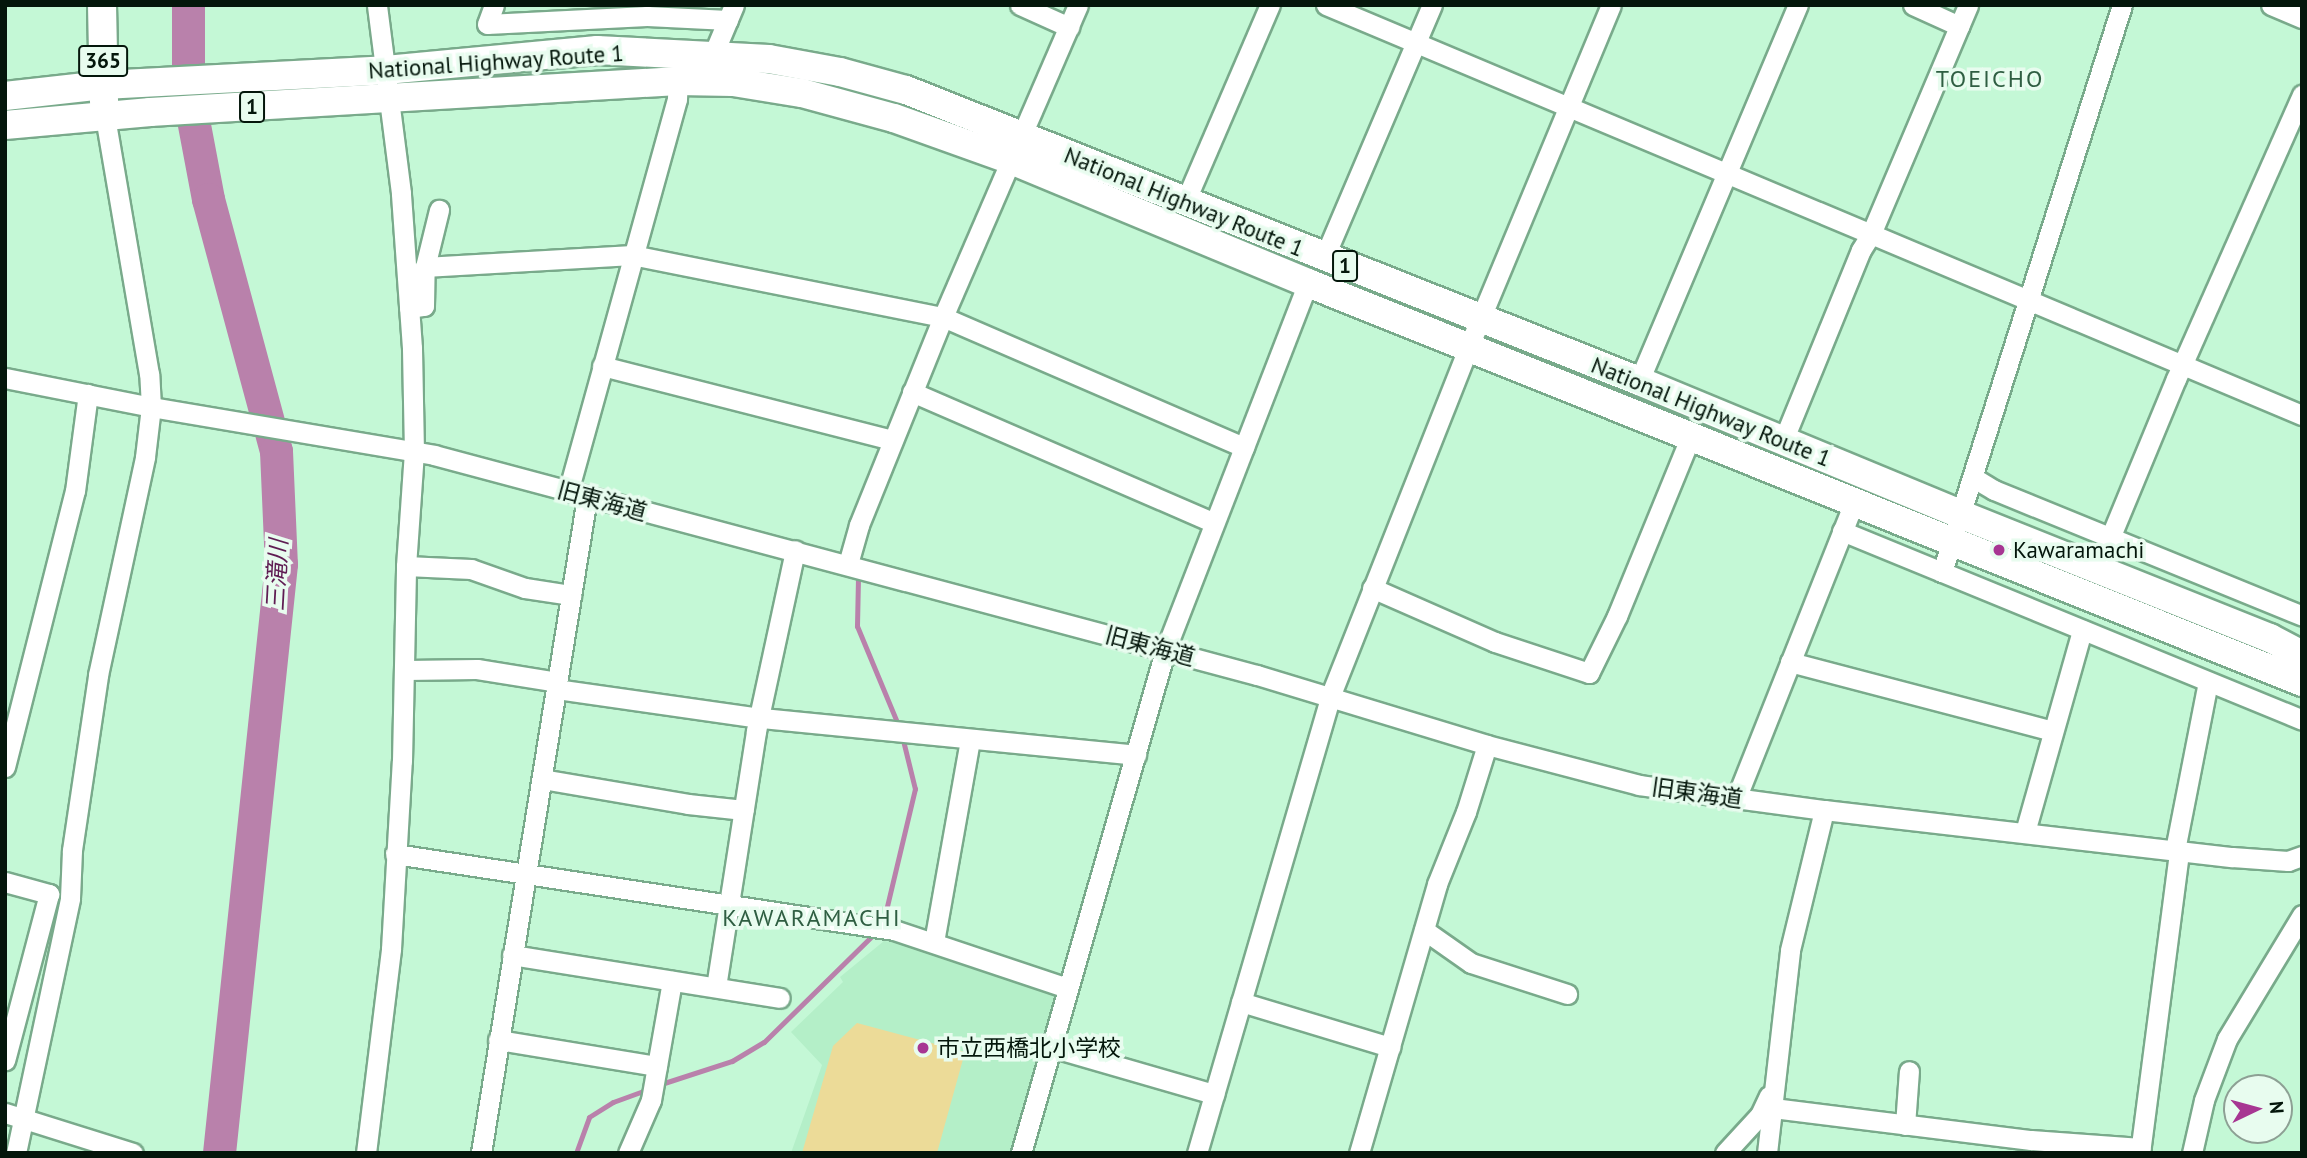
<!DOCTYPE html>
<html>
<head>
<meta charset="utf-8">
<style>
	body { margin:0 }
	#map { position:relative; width:2307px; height:1158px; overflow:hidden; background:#c4f8d6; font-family:"PT Sans","Noto Sans JP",sans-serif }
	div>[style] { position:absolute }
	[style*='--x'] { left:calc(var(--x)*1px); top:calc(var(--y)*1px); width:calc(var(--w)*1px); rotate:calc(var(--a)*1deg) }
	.built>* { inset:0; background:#b4efc8 }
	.green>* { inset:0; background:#ecdb98 }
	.stream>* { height:5px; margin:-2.5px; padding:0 2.5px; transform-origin:2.5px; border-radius:2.5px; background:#b981ab }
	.river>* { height:33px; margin:-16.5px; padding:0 16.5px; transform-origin:16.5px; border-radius:16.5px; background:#b981ab }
	.roads { filter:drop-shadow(2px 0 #79aa8b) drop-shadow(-2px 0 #79aa8b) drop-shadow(0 2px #79aa8b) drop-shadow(0 -2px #79aa8b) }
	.minor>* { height:19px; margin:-9.5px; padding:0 9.5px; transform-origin:9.5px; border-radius:9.5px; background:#fff }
	.highway>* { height:28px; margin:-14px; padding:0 14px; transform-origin:14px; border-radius:14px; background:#fff }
	.dots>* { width:19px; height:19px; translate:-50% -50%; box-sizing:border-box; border:4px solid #e8fcef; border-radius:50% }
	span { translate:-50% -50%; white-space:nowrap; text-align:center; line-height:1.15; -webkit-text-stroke:7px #e8fcef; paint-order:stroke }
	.shield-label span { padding:2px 5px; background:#e8fcef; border:2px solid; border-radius:5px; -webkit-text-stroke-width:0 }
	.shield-label { font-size:21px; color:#04160b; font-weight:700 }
	.street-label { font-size:23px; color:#04160b }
	.poi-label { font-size:23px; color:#04160b }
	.left { translate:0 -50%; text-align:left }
	.neighbourhood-label { font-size:24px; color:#2f5e42; letter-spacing:2px }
	.water-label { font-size:24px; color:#5f1d53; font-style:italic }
	.frame { position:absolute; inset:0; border:7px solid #04160b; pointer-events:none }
	.north { position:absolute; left:2223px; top:1074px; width:70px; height:70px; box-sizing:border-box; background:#e8fcef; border:2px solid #8da094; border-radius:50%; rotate:85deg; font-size:19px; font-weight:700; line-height:28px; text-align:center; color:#04160b }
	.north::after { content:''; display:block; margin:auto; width:24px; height:32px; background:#a73692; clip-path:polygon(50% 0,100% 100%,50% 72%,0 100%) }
</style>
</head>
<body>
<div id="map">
	<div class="built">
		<i style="clip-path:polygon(884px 941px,911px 945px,1056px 995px,1010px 1153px,791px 1153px,822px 1065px,791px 1032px,843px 982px,840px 977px)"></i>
	</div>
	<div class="green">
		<i style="clip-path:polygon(857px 1023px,965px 1052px,937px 1153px,802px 1153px,833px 1046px)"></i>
	</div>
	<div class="stream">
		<i style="--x:858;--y:578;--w:48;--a:91.2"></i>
		<i style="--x:857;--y:626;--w:109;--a:67.4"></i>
		<i style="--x:883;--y:923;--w:138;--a:-76.6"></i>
		<i style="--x:915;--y:789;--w:55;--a:-103.8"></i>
		<i style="--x:658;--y:1085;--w:78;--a:-18"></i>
		<i style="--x:732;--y:1061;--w:37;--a:-31"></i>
		<i style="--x:764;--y:1042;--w:158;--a:-44.5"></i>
		<i style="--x:576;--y:1153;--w:38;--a:-70"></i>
		<i style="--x:589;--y:1117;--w:28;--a:-32"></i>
		<i style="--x:613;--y:1102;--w:38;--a:-20"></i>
	</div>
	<div class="river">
		<i style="--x:188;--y:5;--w:88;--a:90"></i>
		<i style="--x:188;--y:93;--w:108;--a:79.3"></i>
		<i style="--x:208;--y:199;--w:261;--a:74.9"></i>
		<i style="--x:276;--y:451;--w:113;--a:87.5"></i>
		<i style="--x:281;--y:564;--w:592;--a:96.01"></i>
	</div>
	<div class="roads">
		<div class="minor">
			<i style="--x:494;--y:5;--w:20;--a:110"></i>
			<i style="--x:487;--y:24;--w:160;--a:-2.9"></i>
			<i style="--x:647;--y:16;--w:81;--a:2.8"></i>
			<i style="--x:1020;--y:5;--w:54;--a:24.2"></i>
			<i style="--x:1326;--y:5;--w:1059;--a:22.79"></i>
			<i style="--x:1913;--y:5;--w:51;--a:24.5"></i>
			<i style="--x:2271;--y:5;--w:34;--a:23"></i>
			<i style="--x:713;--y:55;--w:54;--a:-67.2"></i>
			<i style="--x:1185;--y:202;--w:215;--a:-66.7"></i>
			<i style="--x:1324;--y:258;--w:275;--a:-66.9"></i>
			<i style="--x:425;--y:267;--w:59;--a:-76.2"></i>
			<i style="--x:409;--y:308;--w:15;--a:-8"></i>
			<i style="--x:424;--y:306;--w:39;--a:-89"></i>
			<i style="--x:425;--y:267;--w:207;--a:-3.3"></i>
			<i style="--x:632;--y:255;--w:317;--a:11.3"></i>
			<i style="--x:943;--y:317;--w:328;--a:23.4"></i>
			<i style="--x:602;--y:366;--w:300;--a:14.3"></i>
			<i style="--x:5;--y:378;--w:149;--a:11.2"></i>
			<i style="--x:151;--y:407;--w:287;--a:9.6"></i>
			<i style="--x:434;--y:455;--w:852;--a:14.97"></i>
			<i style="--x:1257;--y:675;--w:240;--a:16.9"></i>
			<i style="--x:1487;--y:745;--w:157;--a:14.7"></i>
			<i style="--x:1639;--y:785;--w:187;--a:7.7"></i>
			<i style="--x:1824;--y:810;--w:411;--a:6.6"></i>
			<i style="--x:2232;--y:857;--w:56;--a:4.1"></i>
			<i style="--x:2288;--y:861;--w:15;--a:-20"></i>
			<i style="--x:1639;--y:381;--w:408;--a:-67.1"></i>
			<i style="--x:912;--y:392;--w:329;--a:23.4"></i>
			<i style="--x:1783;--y:441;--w:206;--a:-67.8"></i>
			<i style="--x:1861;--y:250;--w:19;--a:-58"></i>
			<i style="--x:1871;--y:234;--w:249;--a:-67"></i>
			<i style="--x:1974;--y:478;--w:23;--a:31"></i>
			<i style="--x:1994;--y:490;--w:333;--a:22.2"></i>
			<i style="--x:568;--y:492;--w:408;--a:-74.5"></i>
			<i style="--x:677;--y:99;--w:18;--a:-87"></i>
			<i style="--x:1842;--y:531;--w:497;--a:22.3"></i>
			<i style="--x:2110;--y:538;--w:172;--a:-67.5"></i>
			<i style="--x:2176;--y:379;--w:311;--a:-66.1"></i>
			<i style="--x:848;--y:564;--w:41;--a:-74.2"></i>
			<i style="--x:859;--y:525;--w:224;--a:-68"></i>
			<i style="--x:943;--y:317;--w:340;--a:-66.6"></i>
			<i style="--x:406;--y:566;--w:65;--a:2.6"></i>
			<i style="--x:471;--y:569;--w:57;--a:19.4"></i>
			<i style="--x:525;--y:588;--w:47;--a:8.7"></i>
			<i style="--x:1942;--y:572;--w:595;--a:-72.39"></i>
			<i style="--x:1372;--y:588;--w:134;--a:23.7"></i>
			<i style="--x:1495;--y:642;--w:99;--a:18.3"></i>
			<i style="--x:1589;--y:673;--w:64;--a:-63.8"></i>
			<i style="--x:1617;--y:616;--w:192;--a:-67.7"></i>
			<i style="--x:1790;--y:662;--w:272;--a:14.7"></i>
			<i style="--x:406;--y:670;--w:71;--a:-0.8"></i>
			<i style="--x:477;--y:669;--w:81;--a:9.2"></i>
			<i style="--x:556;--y:689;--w:207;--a:8.1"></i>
			<i style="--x:761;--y:718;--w:377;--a:5.6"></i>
			<i style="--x:5;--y:767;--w:285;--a:-75.8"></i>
			<i style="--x:75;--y:491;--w:98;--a:-82.4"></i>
			<i style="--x:542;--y:779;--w:148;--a:9.7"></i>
			<i style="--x:688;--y:804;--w:56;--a:6.1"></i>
			<i style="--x:1736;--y:799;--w:319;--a:-68.3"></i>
			<i style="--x:2025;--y:832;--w:210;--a:-74.2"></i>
			<i style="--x:2175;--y:850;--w:171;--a:-78.9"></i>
			<i style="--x:395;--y:854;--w:505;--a:8.66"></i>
			<i style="--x:894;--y:930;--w:182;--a:18.5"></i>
			<i style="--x:5;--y:882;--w:46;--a:15.3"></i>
			<i style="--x:49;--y:894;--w:172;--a:104.8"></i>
			<i style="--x:1424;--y:930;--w:57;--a:35.1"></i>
			<i style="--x:1471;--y:963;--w:101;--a:17.9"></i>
			<i style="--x:934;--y:942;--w:205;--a:-79.9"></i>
			<i style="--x:512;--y:955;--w:271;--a:9.1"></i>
			<i style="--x:716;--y:987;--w:259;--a:-81.1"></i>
			<i style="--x:756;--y:731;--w:185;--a:-77.8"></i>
			<i style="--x:1241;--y:1002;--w:156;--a:16.8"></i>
			<i style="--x:498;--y:1040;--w:161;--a:9.3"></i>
			<i style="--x:1051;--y:1047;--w:170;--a:16.1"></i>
			<i style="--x:1773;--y:1108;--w:260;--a:7.1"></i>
			<i style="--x:2031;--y:1140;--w:110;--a:4.2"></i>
			<i style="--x:5;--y:1113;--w:134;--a:17.4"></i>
			<i style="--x:1905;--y:1125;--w:54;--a:-85.8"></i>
			<i style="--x:16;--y:1153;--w:261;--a:-78"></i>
			<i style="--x:70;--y:898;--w:48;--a:-87.6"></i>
			<i style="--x:72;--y:850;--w:177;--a:-81.5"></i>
			<i style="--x:98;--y:675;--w:223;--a:-77.8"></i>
			<i style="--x:145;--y:457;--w:50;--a:-83.2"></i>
			<i style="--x:151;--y:407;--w:33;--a:-93"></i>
			<i style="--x:149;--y:374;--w:261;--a:-99.7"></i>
			<i style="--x:366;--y:1153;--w:206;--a:-83"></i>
			<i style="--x:391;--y:949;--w:188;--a:-86.7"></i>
			<i style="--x:402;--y:761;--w:195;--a:-88.8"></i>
			<i style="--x:406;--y:566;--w:113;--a:-86"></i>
			<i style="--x:414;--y:453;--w:105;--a:-91.1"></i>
			<i style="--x:412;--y:348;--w:155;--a:-94.1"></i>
			<i style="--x:401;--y:193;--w:190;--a:-97.3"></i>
			<i style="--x:481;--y:1153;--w:665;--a:-80.82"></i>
			<i style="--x:628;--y:1153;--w:58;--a:-66.5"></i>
			<i style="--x:651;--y:1100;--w:121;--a:-80"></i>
			<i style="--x:1021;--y:1153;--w:522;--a:-73.99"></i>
			<i style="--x:1165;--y:651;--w:395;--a:-68.8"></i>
			<i style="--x:1197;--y:1153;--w:475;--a:-73.7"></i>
			<i style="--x:1330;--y:697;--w:378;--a:-68.4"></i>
			<i style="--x:1469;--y:346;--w:369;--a:-67.4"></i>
			<i style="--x:1359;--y:1153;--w:280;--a:-73.8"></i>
			<i style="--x:1437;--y:884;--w:78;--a:-68.1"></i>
			<i style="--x:1466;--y:812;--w:70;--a:-72.6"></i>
			<i style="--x:1725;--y:1153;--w:52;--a:-47.4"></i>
			<i style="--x:1760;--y:1115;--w:21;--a:-65"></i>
			<i style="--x:1767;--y:1153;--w:204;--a:-83.5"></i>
			<i style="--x:1790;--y:950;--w:144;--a:-76.3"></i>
			<i style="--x:2140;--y:1153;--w:305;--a:-82.6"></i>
			<i style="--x:2192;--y:1153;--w:54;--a:-77.2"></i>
			<i style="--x:2204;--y:1100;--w:65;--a:-69.3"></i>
			<i style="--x:2227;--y:1039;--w:145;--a:-58.8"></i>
		</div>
		<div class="highway">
			<i style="--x:102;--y:5;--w:98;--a:88.8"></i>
			<i style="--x:5;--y:96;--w:99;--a:-6.4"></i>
			<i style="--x:103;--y:85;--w:283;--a:-3"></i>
			<i style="--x:386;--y:70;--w:212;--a:-5.4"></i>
			<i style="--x:597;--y:50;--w:172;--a:3"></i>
			<i style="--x:769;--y:59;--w:72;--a:10.4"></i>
			<i style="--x:840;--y:72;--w:68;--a:15.3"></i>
			<i style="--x:906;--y:90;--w:789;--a:21.65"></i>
			<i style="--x:1639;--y:381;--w:350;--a:22.5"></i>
			<i style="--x:1962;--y:515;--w:332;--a:21.8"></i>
			<i style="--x:2270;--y:638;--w:36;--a:28"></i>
			<i style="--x:5;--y:125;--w:146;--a:-5.1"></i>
			<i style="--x:150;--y:112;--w:529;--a:-3.36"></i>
			<i style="--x:678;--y:81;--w:55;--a:1"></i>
			<i style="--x:733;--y:82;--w:70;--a:9.1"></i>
			<i style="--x:802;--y:93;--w:95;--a:15.2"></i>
			<i style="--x:894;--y:118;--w:124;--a:19.7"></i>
			<i style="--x:1011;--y:160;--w:321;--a:22.5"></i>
			<i style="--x:1308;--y:283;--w:1071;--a:21.87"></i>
		</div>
	</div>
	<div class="dots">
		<i style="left:1999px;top:550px;background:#a73692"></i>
		<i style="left:923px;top:1048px;background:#a73692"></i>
	</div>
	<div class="shield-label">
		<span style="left:103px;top:61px">365</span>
		<span style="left:252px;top:107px">1</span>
		<span style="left:1345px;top:266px">1</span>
	</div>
	<div class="street-label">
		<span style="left:496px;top:62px;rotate:-4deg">National Highway Route 1</span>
		<span style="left:1184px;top:202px;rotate:22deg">National Highway Route 1</span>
		<span style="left:1711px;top:412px;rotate:22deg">National Highway Route 1</span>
		<span style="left:602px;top:501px;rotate:15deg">旧東海道</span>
		<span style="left:1150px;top:646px;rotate:15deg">旧東海道</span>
		<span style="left:1697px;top:793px;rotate:8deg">旧東海道</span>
	</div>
	<div class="poi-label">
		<span class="left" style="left:2013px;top:550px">Kawaramachi</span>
		<span class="left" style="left:937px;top:1048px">市立西橋北小学校</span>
	</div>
	<div class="neighbourhood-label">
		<span style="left:1990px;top:79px">TOEICHO</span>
		<span style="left:812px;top:918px">KAWARAMACHI</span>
	</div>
	<div class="water-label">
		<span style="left:277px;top:575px;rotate:-87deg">三滝川</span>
	</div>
	<div class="frame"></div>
	<div class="north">N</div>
</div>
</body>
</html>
